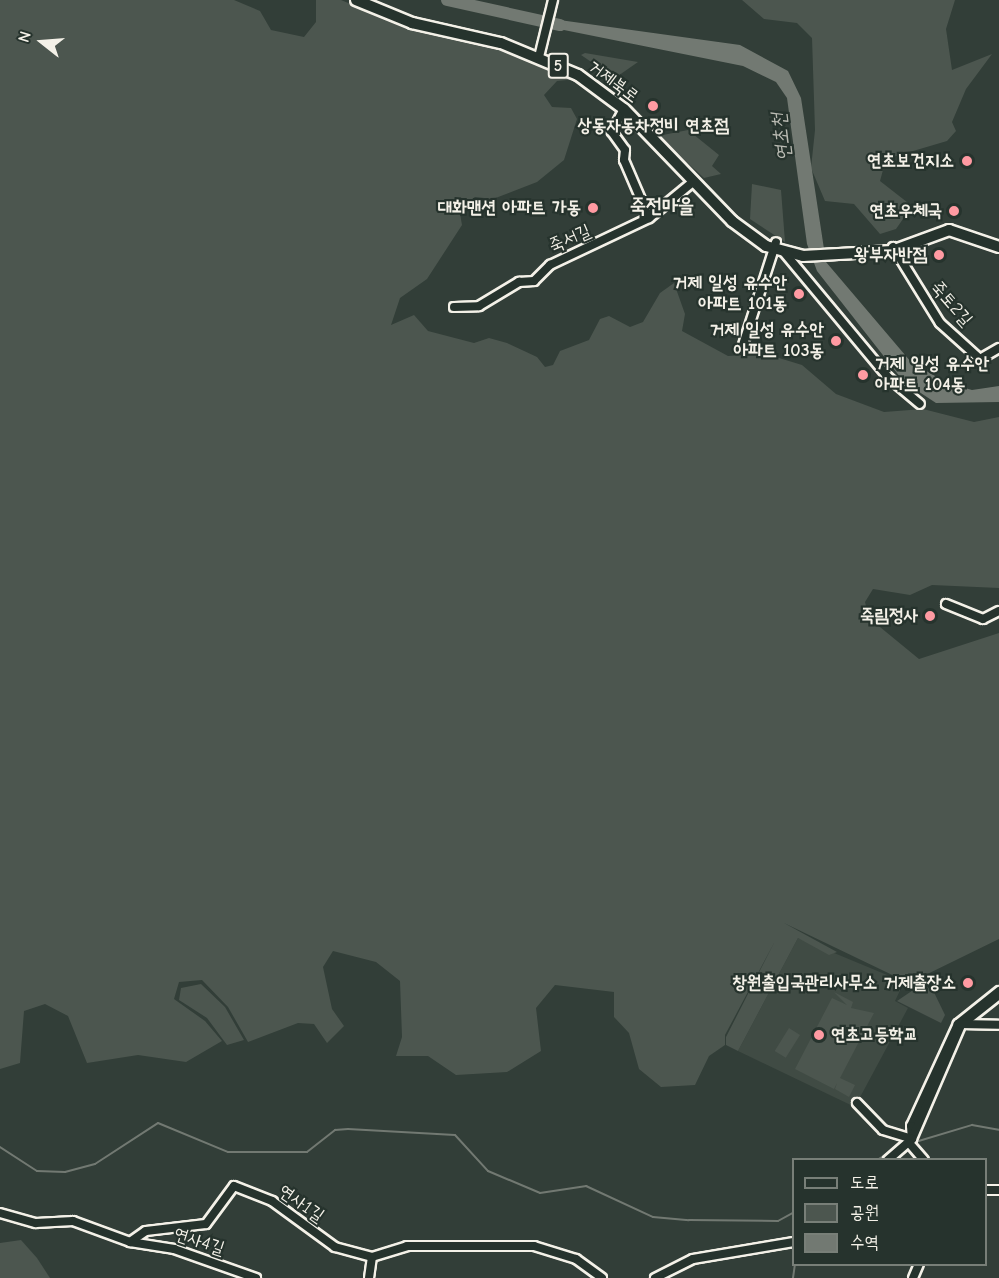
<!DOCTYPE html>
<html>
<head>
<meta charset="utf-8">
<style>
	body { margin:0 }
	#map { position:relative; width:999px; height:1278px; overflow:hidden; background:#323e38; font-family:"Comic Neue","Poor Story",sans-serif }
	div>[style] { position:absolute }
	[style*='--x'] { left:calc(var(--x)*1px); top:calc(var(--y)*1px); width:calc(var(--w)*1px); rotate:calc(var(--a)*1deg) }
	.built>* { inset:0; background:#404b44 }
	.green>* { inset:0; background:#4c564f; transform-origin:0 0 }
	.water>* { inset:0; background:#727972 }
	.stream>* { height:2px; margin:-1px; padding:0 1px; transform-origin:1px; border-radius:1px; background:#727972 }
	.river>* { height:12px; margin:-6px; padding:0 6px; transform-origin:6px; border-radius:6px; background:#727972 }
	.roads { filter:drop-shadow(2px 0 #f4f1e8) drop-shadow(-2px 0 #f4f1e8) drop-shadow(0 2px #f4f1e8) drop-shadow(0 -2px #f4f1e8) }
	.minor>* { height:8px; margin:-4px; padding:0 4px; transform-origin:4px; border-radius:4px; background:#26332d }
	.major>* { height:10px; margin:-5px; padding:0 5px; transform-origin:5px; border-radius:5px; background:#26332d }
	.dots>* { width:16px; height:16px; translate:-50% -50%; box-sizing:border-box; border:3px solid #26332d; border-radius:50% }
	span { translate:-50% -50%; white-space:nowrap; text-align:center; line-height:1.15; -webkit-text-stroke:4.5px #26332d; paint-order:stroke }
	.shield-label span { padding:2px 4px; background:#26332d; border:2px solid; border-radius:4px; -webkit-text-stroke-width:0 }
	.shield-label { font-size:16px; color:#f4f1e8; font-weight:700 }
	.street-label { font-size:18px; color:#f4f1e8 }
	.poi-label { font-size:18px; color:#f4f1e8; font-weight:700 }
	.right { translate:-100% -50%; text-align:right }
	.left { translate:0 -50%; text-align:left }
	.water-label { font-size:20px; color:#babbb3; font-style:italic }
	.neighbourhood-label { font-size:20px; color:#f4f1e8; font-weight:700 }
	.legend { position:absolute; left:792px; top:1158px; width:195px; height:108px; box-sizing:border-box; background:#26332d; border:2px solid #787f78; margin:0; padding:8px 10px; list-style:none; font-size:18px; color:#f4f1e8 }
	.legend li { display:flex; align-items:center; gap:12px; height:30px }
	.legend b { width:30px; border:2px solid #787f78 }
	.north { position:absolute; left:12px; top:12px; width:60px; height:60px; -webkit-text-stroke:4px #26332d; paint-order:stroke; rotate:287deg; font-size:16px; font-weight:700; line-height:24px; text-align:center; color:#f4f1e8 }
	.north::after { content:''; display:block; margin:auto; width:21px; height:27px; background:#f4f1e8; clip-path:polygon(50% 0,100% 100%,50% 72%,0 100%) }
</style>
</head>
<body>
<div id="map">
	<div class="built">
		<i style="clip-path:polygon(798px 938px,904px 982px,895px 1001px,908px 1008px,858px 1101px,859px 1109px,738px 1051px)"></i>
	</div>
	<div class="green">
		<i style="clip-path:polygon(0 0,234px 0,260px 11px,271px 30px,304px 37px,316px 22px,316px 0,341px 0,394px 22px,468px 35px,577px 79px,557px 81px,544px 95px,552px 107px,571px 108px,577px 119px,564px 160px,537px 182px,493px 199px,475px 197px,459px 208px,462px 225px,427px 279px,400px 298px,391px 325px,414px 315px,428px 331px,474px 343px,489px 338px,507px 343px,537px 357px,545px 367px,553px 365px,560px 351px,589px 340px,600px 319px,609px 316px,630px 327px,643px 322px,660px 293px,674px 283px,685px 314px,682px 331px,728px 356px,766px 354px,802px 365px,836px 394px,884px 412px,923px 409px,974px 422px,999px 417px,999px 588px,932px 585px,910px 595px,873px 589px,865px 602px,869px 618px,919px 659px,999px 633px,999px 939px,909px 983px,784px 923px,837px 952px,829px 955px,798px 938px,738px 1051px,726px 1045px,726px 1037px,775px 941px,725px 1035px,725px 1045px,709px 1056px,695px 1085px,661px 1087px,639px 1069px,629px 1033px,614px 1017px,614px 992px,555px 985px,536px 1008px,541px 1051px,507px 1072px,456px 1075px,428px 1056px,396px 1056px,402px 1037px,400px 981px,376px 962px,333px 951px,323px 967px,332px 1009px,344px 1026px,327px 1043px,314px 1024px,298px 1023px,248px 1042px,228px 1007px,202px 980px,179px 982px,174px 999px,205px 1021px,222px 1041px,186px 1062px,138px 1055px,87px 1063px,68px 1016px,45px 1004px,24px 1011px,20px 1063px,0 1069px)"></i>
		<i style="clip-path:polygon(742px 0,955px 0,946px 29px,952px 70px,992px 54px,966px 89px,952px 122px,956px 131px,947px 141px,886px 159px,880px 181px,912px 206px,896px 229px,880px 234px,854px 204px,825px 201px,811px 168px,815px 130px,812px 38px,797px 23px,764px 19px)"></i>
		<i style="clip-path:polygon(581px 55px,585px 53px,638px 62px,615px 78px)"></i>
		<i style="clip-path:polygon(688px 130px,719px 155px,712px 166px,721px 174px,704px 178px,658px 136px)"></i>
		<i style="clip-path:polygon(752px 184px,781px 190px,785px 242px,750px 219px)"></i>
		<i style="clip-path:polygon(928px 980px,945px 1015px,941px 1023px,897px 1001px)"></i>
		<i style="clip-path:polygon(201px 984px,225px 1007px,244px 1040px,227px 1045px,207px 1018px,179px 1000px,181px 988px)"></i>
		<i style="clip-path:polygon(834px 992px,853px 1002px,851px 1008px,874px 1013px,840px 1078px,855px 1085px,849px 1097px,835px 1089px,837px 1083px,834px 1089px,795px 1069px,832px 998px,847px 1005px)"></i>
		<i style="left:789px;top:1028px;width:13px;height:27px;rotate:32deg"></i>
		<i style="clip-path:polygon(21px 1240px,37px 1258px,50px 1278px,0 1278px,0 1243px)"></i>
	</div>
	<div class="water">
		<i style="clip-path:polygon(545px 18px,740px 45px,788px 71px,801px 98px,826px 262px,911px 362px,947px 383px,972px 390px,999px 386px,999px 402px,936px 403px,904px 382px,817px 271px,807px 244px,787px 98px,776px 82px,743px 66px,544px 26px)"></i>
	</div>
	<div class="stream">
		<i style="--x:912;--y:1143;--w:63;--a:-16.7"></i>
		<i style="--x:972;--y:1125;--w:27;--a:10"></i>
		<i style="--x:0;--y:1147;--w:44;--a:33"></i>
		<i style="--x:37;--y:1171;--w:28;--a:2"></i>
		<i style="--x:65;--y:1172;--w:31;--a:-15"></i>
		<i style="--x:95;--y:1164;--w:75;--a:-33.1"></i>
		<i style="--x:158;--y:1123;--w:76;--a:22.5"></i>
		<i style="--x:228;--y:1152;--w:79;--a:0"></i>
		<i style="--x:307;--y:1152;--w:36;--a:-38"></i>
		<i style="--x:335;--y:1130;--w:13;--a:-4"></i>
		<i style="--x:348;--y:1129;--w:107;--a:3.2"></i>
		<i style="--x:455;--y:1135;--w:49;--a:47.5"></i>
		<i style="--x:488;--y:1171;--w:56;--a:22.9"></i>
		<i style="--x:540;--y:1193;--w:47;--a:-8.7"></i>
		<i style="--x:586;--y:1186;--w:74;--a:24.8"></i>
		<i style="--x:653;--y:1217;--w:36;--a:5"></i>
		<i style="--x:689;--y:1220;--w:89;--a:0.6"></i>
		<i style="--x:778;--y:1221;--w:18;--a:-29"></i>
		<i style="--x:877;--y:1160;--w:25;--a:-32"></i>
		<i style="--x:793;--y:1278;--w:14;--a:-82"></i>
	</div>
	<div class="river">
		<i style="--x:447;--y:0;--w:116;--a:12.5"></i>
	</div>
	<div class="roads">
		<div class="minor">
			<i style="--x:539;--y:57;--w:59;--a:-76.2"></i>
			<i style="--x:624;--y:109;--w:26;--a:118"></i>
			<i style="--x:612;--y:132;--w:22;--a:54"></i>
			<i style="--x:625;--y:150;--w:10;--a:96"></i>
			<i style="--x:624;--y:160;--w:63;--a:66.7"></i>
			<i style="--x:893;--y:247;--w:89;--a:58.3"></i>
			<i style="--x:940;--y:323;--w:54;--a:42"></i>
			<i style="--x:980;--y:359;--w:22;--a:-30"></i>
			<i style="--x:783;--y:251;--w:165;--a:50.2"></i>
			<i style="--x:889;--y:378;--w:40;--a:40"></i>
			<i style="--x:454;--y:307;--w:25;--a:-2"></i>
			<i style="--x:479;--y:306;--w:47;--a:-31"></i>
			<i style="--x:519;--y:282;--w:15;--a:-4"></i>
			<i style="--x:534;--y:281;--w:23;--a:-45"></i>
			<i style="--x:550;--y:265;--w:110;--a:-25.4"></i>
			<i style="--x:649;--y:218;--w:58;--a:-39.4"></i>
			<i style="--x:742;--y:348;--w:111;--a:-72.2"></i>
			<i style="--x:946;--y:604;--w:40;--a:22"></i>
			<i style="--x:983;--y:619;--w:18;--a:-27"></i>
			<i style="--x:999;--y:991;--w:53;--a:141.2"></i>
			<i style="--x:958;--y:1024;--w:112;--a:114.7"></i>
			<i style="--x:911;--y:1126;--w:13;--a:86"></i>
			<i style="--x:912;--y:1139;--w:124;--a:-66.7"></i>
			<i style="--x:961;--y:1025;--w:48;--a:-38.3"></i>
			<i style="--x:960;--y:1024;--w:39;--a:1"></i>
			<i style="--x:857;--y:1103;--w:37;--a:46"></i>
			<i style="--x:883;--y:1130;--w:30;--a:17"></i>
			<i style="--x:912;--y:1139;--w:32;--a:139"></i>
			<i style="--x:910;--y:1144;--w:21;--a:49"></i>
			<i style="--x:986;--y:1190;--w:13;--a:0"></i>
			<i style="--x:0;--y:1213;--w:37;--a:16"></i>
			<i style="--x:36;--y:1223;--w:37;--a:-3"></i>
			<i style="--x:73;--y:1221;--w:61;--a:20.2"></i>
			<i style="--x:130;--y:1242;--w:19;--a:-35"></i>
			<i style="--x:146;--y:1231;--w:60;--a:-6.7"></i>
			<i style="--x:206;--y:1224;--w:47;--a:-53.6"></i>
			<i style="--x:234;--y:1186;--w:41;--a:21.5"></i>
			<i style="--x:272;--y:1201;--w:78;--a:36.1"></i>
			<i style="--x:335;--y:1247;--w:38;--a:15"></i>
			<i style="--x:372;--y:1257;--w:37;--a:-17"></i>
			<i style="--x:407;--y:1246;--w:127;--a:0"></i>
			<i style="--x:534;--y:1246;--w:44;--a:17.2"></i>
			<i style="--x:576;--y:1259;--w:32;--a:36"></i>
			<i style="--x:130;--y:1242;--w:45;--a:9"></i>
			<i style="--x:174;--y:1249;--w:87;--a:19.5"></i>
			<i style="--x:369;--y:1278;--w:21;--a:-82"></i>
			<i style="--x:655;--y:1278;--w:42;--a:-26.6"></i>
			<i style="--x:693;--y:1259;--w:102;--a:-9.6"></i>
			<i style="--x:913;--y:1278;--w:15;--a:-67"></i>
		</div>
		<div class="major">
			<i style="--x:356;--y:0;--w:61;--a:22.3"></i>
			<i style="--x:412;--y:23;--w:91;--a:12.7"></i>
			<i style="--x:501;--y:43;--w:83;--a:22.6"></i>
			<i style="--x:578;--y:75;--w:57;--a:36.5"></i>
			<i style="--x:624;--y:109;--w:156;--a:46"></i>
			<i style="--x:732;--y:221;--w:42;--a:36.3"></i>
			<i style="--x:766;--y:246;--w:38;--a:15"></i>
			<i style="--x:803;--y:256;--w:89;--a:-3.2"></i>
			<i style="--x:892;--y:251;--w:61;--a:-20.2"></i>
			<i style="--x:949;--y:230;--w:53;--a:18.8"></i>
		</div>
	</div>
	<div class="dots">
		<i style="left:653px;top:106px;background:#ff9aa2"></i>
		<i style="left:967px;top:161px;background:#ff9aa2"></i>
		<i style="left:593px;top:208px;background:#ff9aa2"></i>
		<i style="left:954px;top:211px;background:#ff9aa2"></i>
		<i style="left:939px;top:255px;background:#ff9aa2"></i>
		<i style="left:799px;top:294px;background:#ff9aa2"></i>
		<i style="left:836px;top:341px;background:#ff9aa2"></i>
		<i style="left:863px;top:375px;background:#ff9aa2"></i>
		<i style="left:930px;top:616px;background:#ff9aa2"></i>
		<i style="left:968px;top:983px;background:#ff9aa2"></i>
		<i style="left:819px;top:1035px;background:#ff9aa2"></i>
	</div>
	<div class="shield-label">
		<span style="left:558px;top:66px">5</span>
	</div>
	<div class="street-label">
		<span style="left:613px;top:82px;rotate:37deg">거제북로</span>
		<span style="left:570px;top:239px;rotate:-23deg">죽서길</span>
		<span style="left:951px;top:304px;rotate:49deg">죽토2길</span>
		<span style="left:301px;top:1204px;rotate:35deg">연사1길</span>
		<span style="left:199px;top:1242px;rotate:18deg">연사4길</span>
	</div>
	<div class="poi-label">
		<span style="left:653px;top:126px">상동자동차정비 연초점</span>
		<span class="right" style="left:954px;top:161px">연초보건지소</span>
		<span class="right" style="left:581px;top:208px">대화맨션 아파트 가동</span>
		<span class="right" style="left:942px;top:211px">연초우체국</span>
		<span class="right" style="left:927px;top:255px">왕부자반점</span>
		<span class="right" style="left:787px;top:294px">거제 일성 유수안<br>아파트 101동</span>
		<span class="right" style="left:824px;top:341px">거제 일성 유수안<br>아파트 103동</span>
		<span class="left" style="left:875px;top:375px">거제 일성 유수안<br>아파트 104동</span>
		<span class="right" style="left:918px;top:616px">죽림정사</span>
		<span class="right" style="left:956px;top:983px">창원출입국관리사무소 거제출장소</span>
		<span class="left" style="left:831px;top:1035px">연초고등학교</span>
	</div>
	<div class="water-label">
		<span style="left:781px;top:137px;rotate:-97deg">연초천</span>
	</div>
	<div class="neighbourhood-label">
		<span style="left:662px;top:205px">죽전마을</span>
	</div>
	<ul class="legend">
	<li><b style="height:8px;background:#26332d"></b>도로</li>
	<li><b style="height:16px;background:#4c564f"></b>공원</li>
	<li><b style="height:16px;background:#727972"></b>수역</li>
	</ul>
	<div class="north">N</div>
</div>
</body>
</html>
